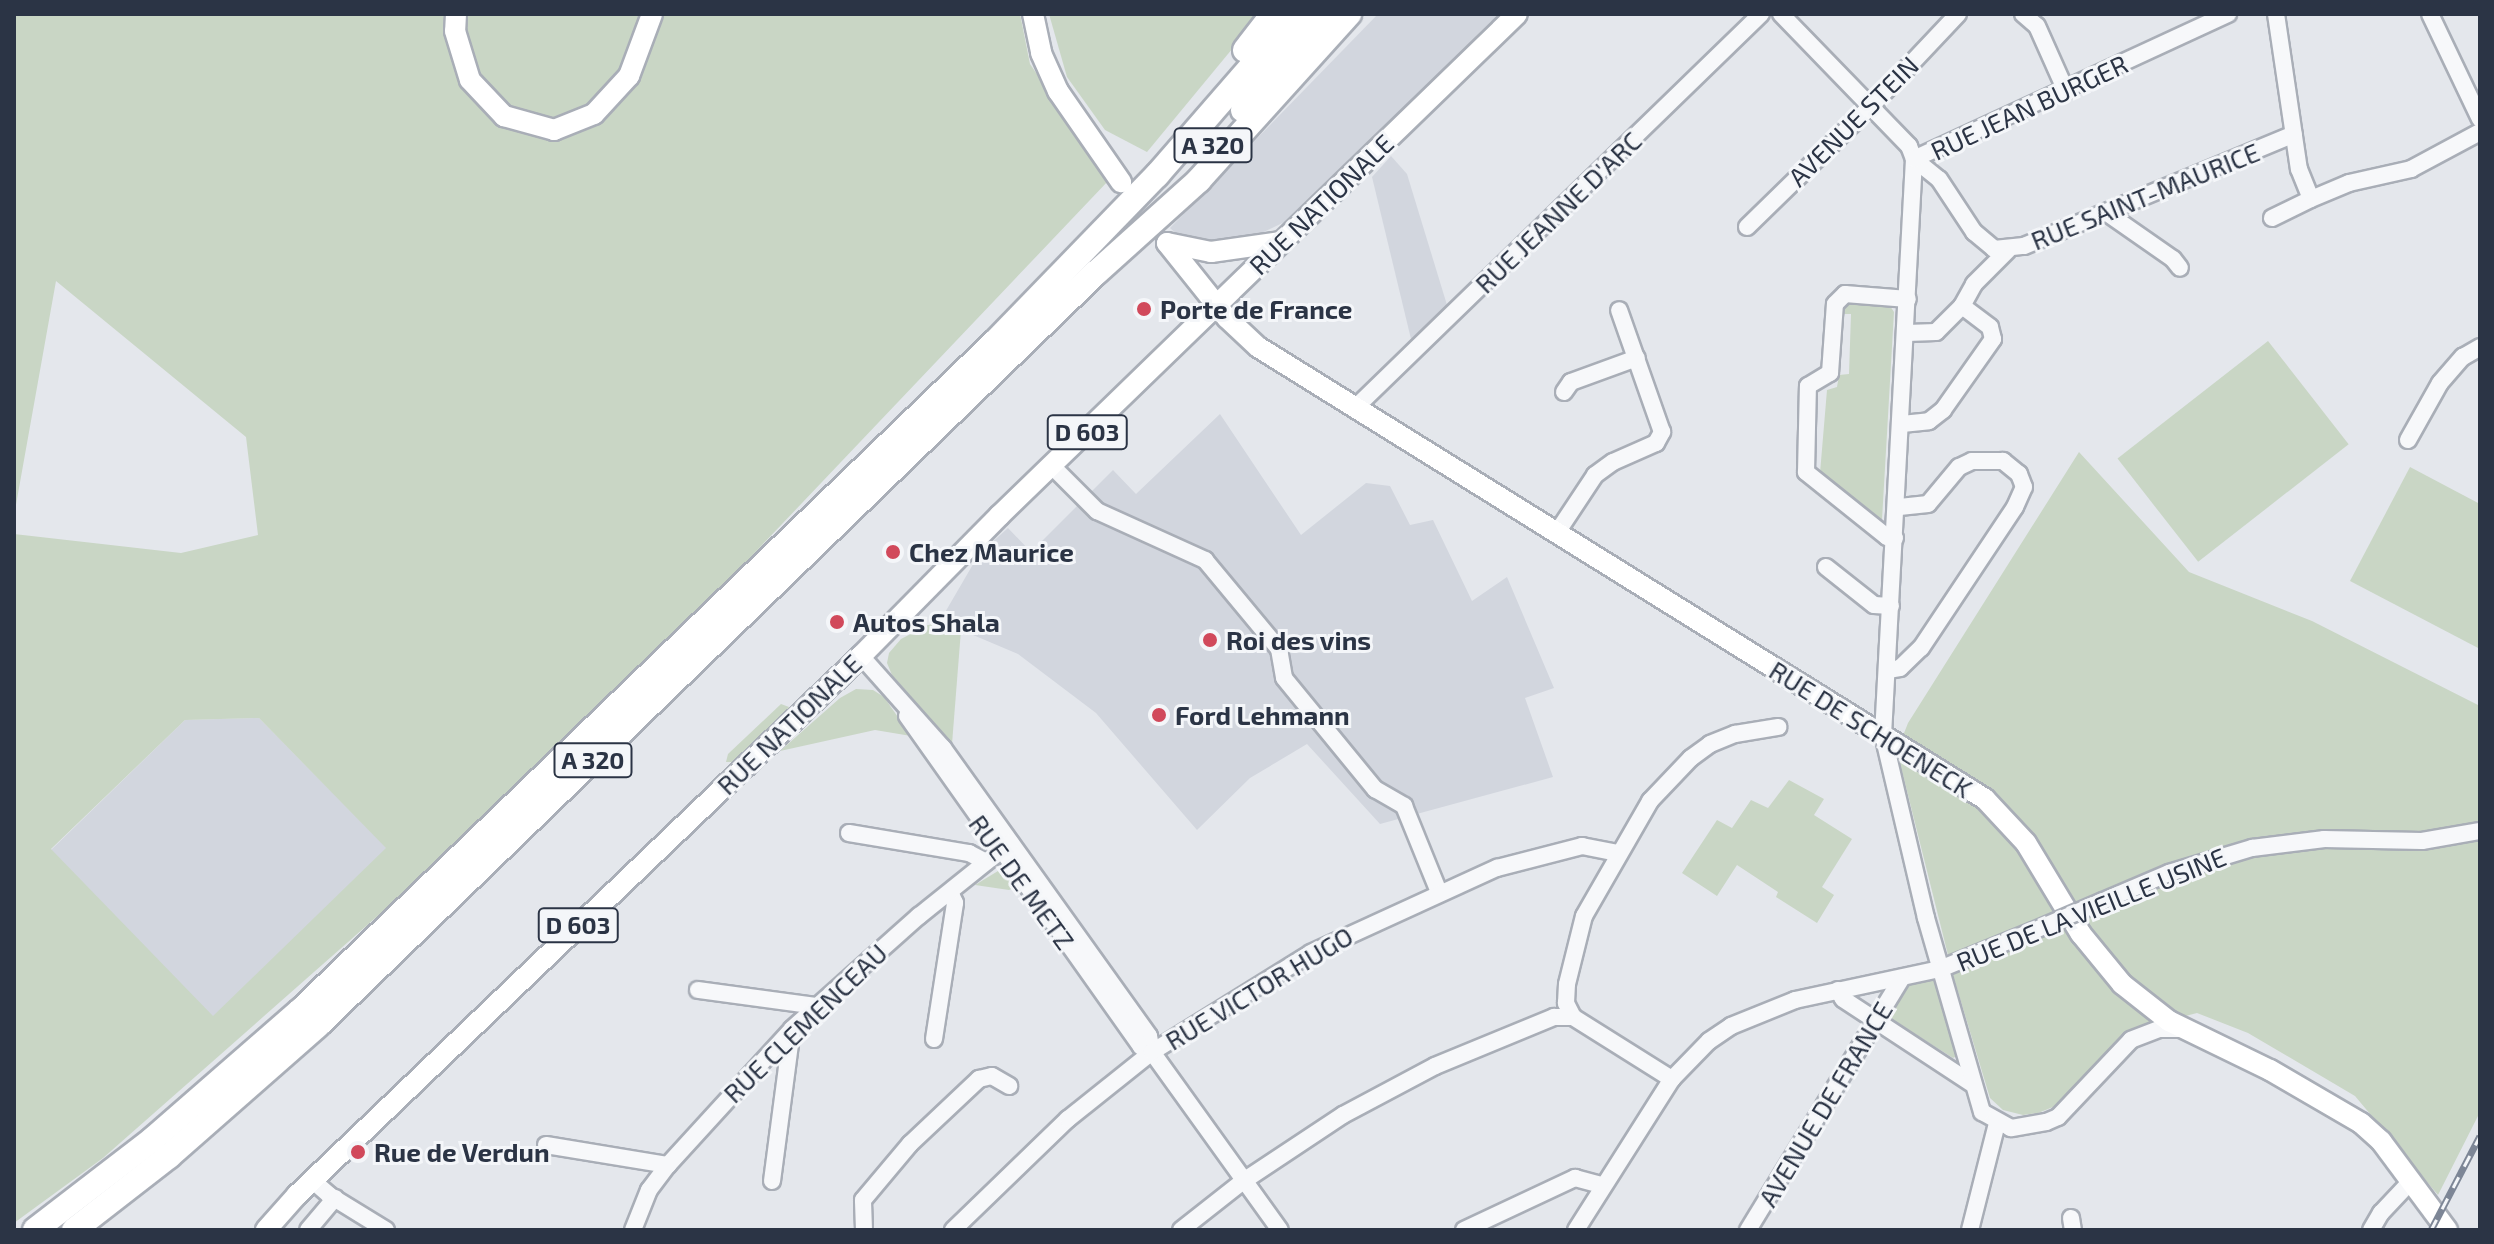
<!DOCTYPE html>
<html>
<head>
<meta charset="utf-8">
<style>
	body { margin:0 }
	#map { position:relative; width:2494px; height:1244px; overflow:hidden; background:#e4e7ec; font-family:"Exo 2",sans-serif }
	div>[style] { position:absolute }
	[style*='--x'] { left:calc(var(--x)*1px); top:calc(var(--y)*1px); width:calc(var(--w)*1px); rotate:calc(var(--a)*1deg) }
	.built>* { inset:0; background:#d2d6de }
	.green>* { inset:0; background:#c9d6c5; transform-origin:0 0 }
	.roads { filter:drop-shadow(2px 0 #a9aeb7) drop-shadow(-2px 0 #a9aeb7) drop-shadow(0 2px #a9aeb7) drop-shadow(0 -2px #a9aeb7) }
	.minor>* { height:16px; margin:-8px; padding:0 8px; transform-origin:8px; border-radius:8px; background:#f7f8fa }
	.major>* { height:20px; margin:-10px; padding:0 10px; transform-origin:10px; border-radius:10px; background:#fff }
	.highway>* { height:24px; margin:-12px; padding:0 12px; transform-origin:12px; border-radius:12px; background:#fff }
	.rail>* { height:7px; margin-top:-3.5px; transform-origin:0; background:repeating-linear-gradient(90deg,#f4f6f9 0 12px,#7d8696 0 24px); box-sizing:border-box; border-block:2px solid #7d8696 }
	.bridges { filter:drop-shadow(2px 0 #a9aeb7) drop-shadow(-2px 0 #a9aeb7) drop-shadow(0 2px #a9aeb7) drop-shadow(0 -2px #a9aeb7) }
	.minor-bridge>* { height:16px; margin:-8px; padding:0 8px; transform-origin:8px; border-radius:8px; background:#f7f8fa }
	.dots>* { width:22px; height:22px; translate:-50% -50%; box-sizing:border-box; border:4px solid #f4f6f9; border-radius:50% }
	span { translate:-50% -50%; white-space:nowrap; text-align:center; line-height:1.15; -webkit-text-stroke:6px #f4f6f9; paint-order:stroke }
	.shield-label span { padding:2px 6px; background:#f4f6f9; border:2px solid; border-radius:6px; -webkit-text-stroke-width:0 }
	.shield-label { font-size:24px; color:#2b3445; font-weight:700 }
	.street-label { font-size:26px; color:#2b3445 }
	.poi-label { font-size:26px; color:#2b3445; font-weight:700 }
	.left { translate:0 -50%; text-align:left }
	.frame { position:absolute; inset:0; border:16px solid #2b3445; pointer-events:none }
</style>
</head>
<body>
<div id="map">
	<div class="built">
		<i style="clip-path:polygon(1378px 14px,1501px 14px,1297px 216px,1253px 237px,1222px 243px,1194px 243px,1178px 235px,1170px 228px)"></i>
		<i style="clip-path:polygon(1391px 156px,1407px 174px,1447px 305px,1411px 339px,1372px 177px)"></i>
		<i style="clip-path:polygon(1220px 414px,1301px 535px,1366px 483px,1390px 486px,1410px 525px,1433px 520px,1472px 601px,1507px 577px,1554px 688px,1525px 698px,1553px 777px,1380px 824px,1307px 744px,1250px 778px,1197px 830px,1096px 713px,1018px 654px,940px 621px,979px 554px,1008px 528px,1031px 552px,1113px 470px,1136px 494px)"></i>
		<i style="clip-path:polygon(259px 718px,387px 848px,213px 1017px,51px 850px,185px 720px)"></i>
	</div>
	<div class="green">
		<i style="clip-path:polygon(evenodd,14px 14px,1020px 14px,1030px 64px,1109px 180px,630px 684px,449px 853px,103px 1158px,14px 1223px,14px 534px,181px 553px,258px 535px,246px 437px,56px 281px,14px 516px,14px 14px,259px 718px,386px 848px,213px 1016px,51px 849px,185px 720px,259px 718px)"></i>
		<i style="clip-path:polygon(1049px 14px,1261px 14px,1147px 152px,1105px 130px,1067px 77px)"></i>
		<i style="clip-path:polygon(1849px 303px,1890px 306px,1894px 312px,1882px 520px,1820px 473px,1827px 390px,1837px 387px,1839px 375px,1849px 374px,1851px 314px,1842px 314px,1843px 306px)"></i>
		<i style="left:2268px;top:341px;width:131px;height:191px;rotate:52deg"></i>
		<i style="clip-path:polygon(2079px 452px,2189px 572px,2312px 621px,2480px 706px,2480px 1112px,2438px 1195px,2355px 1096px,2248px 1033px,2197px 1013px,2170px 1020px,2116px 1044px,2071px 1091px,2053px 1107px,2038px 1113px,2023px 1115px,2003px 1110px,1990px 1098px,1953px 975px,1897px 751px,1908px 723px)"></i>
		<i style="clip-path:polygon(2410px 467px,2480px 504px,2480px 649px,2350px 581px)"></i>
		<i style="clip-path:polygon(942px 623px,961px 630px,952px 744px,892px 675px,887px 663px,889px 653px,901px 639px,928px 625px)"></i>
		<i style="clip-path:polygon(856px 689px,873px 690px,884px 697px,911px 736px,875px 730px,780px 751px,840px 698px)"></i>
		<i style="clip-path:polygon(781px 704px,789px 707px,786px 713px,737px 762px,726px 762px,728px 754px)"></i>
		<i style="clip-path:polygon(1789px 780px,1824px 799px,1814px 815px,1852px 839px,1822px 887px,1834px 895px,1817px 923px,1776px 897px,1778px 892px,1737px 865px,1717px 896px,1682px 873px,1717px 820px,1732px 828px,1751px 800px,1768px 808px)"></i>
		<i style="clip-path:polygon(998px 871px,1008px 876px,1016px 887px,1009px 890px,975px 885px)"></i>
		<i style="clip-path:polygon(1931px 979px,1936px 981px,1957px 1056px,1953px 1058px,1888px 1017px,1905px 984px)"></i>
	</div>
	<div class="roads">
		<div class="minor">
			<i style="--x:1781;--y:14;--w:184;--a:45.9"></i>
			<i style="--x:1909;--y:146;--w:14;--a:69"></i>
			<i style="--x:1914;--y:159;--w:32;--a:39"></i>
			<i style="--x:1939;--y:179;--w:64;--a:56.6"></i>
			<i style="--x:1974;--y:232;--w:26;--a:40"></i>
			<i style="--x:1994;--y:249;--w:30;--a:-6"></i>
			<i style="--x:2024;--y:246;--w:292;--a:-22.5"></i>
			<i style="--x:2023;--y:14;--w:18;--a:41"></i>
			<i style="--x:2037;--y:26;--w:71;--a:66"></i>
			<i style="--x:2276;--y:14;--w:157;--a:81.6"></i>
			<i style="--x:2299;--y:169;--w:32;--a:68"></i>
			<i style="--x:2311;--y:199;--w:41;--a:-22.8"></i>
			<i style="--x:2349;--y:183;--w:64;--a:-12.7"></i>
			<i style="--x:2411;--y:169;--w:78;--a:-28.2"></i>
			<i style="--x:2430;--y:14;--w:116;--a:64.5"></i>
			<i style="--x:2107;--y:213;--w:80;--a:34.9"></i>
			<i style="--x:2173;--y:259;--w:11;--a:52"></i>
			<i style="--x:2272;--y:218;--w:43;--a:-26"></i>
			<i style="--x:1747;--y:227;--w:179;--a:-44.3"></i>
			<i style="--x:1875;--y:102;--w:121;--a:-46.7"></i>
			<i style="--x:1907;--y:333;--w:29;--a:-2"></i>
			<i style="--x:1936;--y:332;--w:37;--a:-45"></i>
			<i style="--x:1564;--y:392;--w:12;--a:-55"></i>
			<i style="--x:1571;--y:382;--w:70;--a:-20"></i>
			<i style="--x:1354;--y:409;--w:567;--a:-44.14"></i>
			<i style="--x:1902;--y:424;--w:27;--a:-6"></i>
			<i style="--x:1929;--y:421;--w:18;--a:-38"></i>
			<i style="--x:1943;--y:410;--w:87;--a:-54.8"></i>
			<i style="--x:1993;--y:339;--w:12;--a:-104"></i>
			<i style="--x:1990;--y:327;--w:35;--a:-143"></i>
			<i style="--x:1962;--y:306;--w:25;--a:-61"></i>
			<i style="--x:1974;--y:284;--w:48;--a:-45"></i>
			<i style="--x:2408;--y:440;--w:65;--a:-60.7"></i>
			<i style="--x:2440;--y:383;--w:35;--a:-49"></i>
			<i style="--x:2463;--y:357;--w:20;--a:-30"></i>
			<i style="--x:1052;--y:466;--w:64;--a:45"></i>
			<i style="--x:1097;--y:511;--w:119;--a:24.4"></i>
			<i style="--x:1205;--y:560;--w:116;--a:50.3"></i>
			<i style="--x:1279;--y:649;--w:29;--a:80"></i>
			<i style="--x:1284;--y:678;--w:144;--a:50.7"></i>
			<i style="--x:1375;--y:789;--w:34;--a:30"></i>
			<i style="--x:1404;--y:806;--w:93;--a:67.9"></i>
			<i style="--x:1556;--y:534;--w:71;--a:-56.5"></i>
			<i style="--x:1595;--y:475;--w:22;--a:-36"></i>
			<i style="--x:1613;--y:462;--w:47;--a:-23.8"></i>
			<i style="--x:1656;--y:443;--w:13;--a:-61"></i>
			<i style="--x:1662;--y:432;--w:129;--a:-109.4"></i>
			<i style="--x:1895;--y:538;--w:8;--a:-173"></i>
			<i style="--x:1887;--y:537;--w:104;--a:-141.3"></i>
			<i style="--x:1806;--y:472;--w:86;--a:-88.7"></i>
			<i style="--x:1808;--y:386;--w:26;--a:-31"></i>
			<i style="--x:1830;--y:373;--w:69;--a:-85.9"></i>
			<i style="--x:1835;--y:304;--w:14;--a:-45"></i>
			<i style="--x:1845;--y:294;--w:63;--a:4.5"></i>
			<i style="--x:1826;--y:567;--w:61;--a:38.4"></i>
			<i style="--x:1874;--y:605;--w:17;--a:3"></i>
			<i style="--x:861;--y:656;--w:123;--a:48.3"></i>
			<i style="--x:943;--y:748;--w:354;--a:54.4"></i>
			<i style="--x:1149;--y:1036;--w:16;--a:79"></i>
			<i style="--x:1152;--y:1052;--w:219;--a:54.3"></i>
			<i style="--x:1888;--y:670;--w:12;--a:-9"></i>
			<i style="--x:1900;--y:668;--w:29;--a:-44"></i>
			<i style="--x:1921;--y:648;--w:169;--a:-56.3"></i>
			<i style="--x:2015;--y:507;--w:22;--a:-66"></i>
			<i style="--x:2024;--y:487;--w:14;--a:-111"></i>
			<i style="--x:2019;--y:474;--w:21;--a:-141"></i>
			<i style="--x:2003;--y:461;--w:31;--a:180"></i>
			<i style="--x:1972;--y:461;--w:14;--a:155"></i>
			<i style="--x:1959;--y:467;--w:48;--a:130"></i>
			<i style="--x:1928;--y:504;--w:31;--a:174"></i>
			<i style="--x:907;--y:716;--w:405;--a:54.7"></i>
			<i style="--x:1141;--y:1047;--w:12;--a:24"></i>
			<i style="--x:849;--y:833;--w:122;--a:9.5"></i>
			<i style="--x:969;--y:853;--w:19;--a:28"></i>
			<i style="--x:2103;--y:901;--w:72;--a:-23"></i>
			<i style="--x:2169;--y:873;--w:87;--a:-16.8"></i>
			<i style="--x:2252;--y:848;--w:73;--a:-7.1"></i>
			<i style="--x:2324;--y:839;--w:98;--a:1.2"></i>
			<i style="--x:2422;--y:841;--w:59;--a:-9.8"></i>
			<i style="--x:698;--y:990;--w:120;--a:7.7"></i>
			<i style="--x:1838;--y:990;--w:10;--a:61"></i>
			<i style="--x:1843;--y:999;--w:153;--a:33.3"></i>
			<i style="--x:1573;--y:1017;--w:16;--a:-117"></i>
			<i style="--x:1566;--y:1003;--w:19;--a:-87"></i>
			<i style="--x:1567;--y:984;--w:70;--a:-76"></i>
			<i style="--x:1584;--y:916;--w:133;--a:-60.1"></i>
			<i style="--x:1650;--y:801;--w:59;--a:-46.4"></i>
			<i style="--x:1691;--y:758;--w:24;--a:-36"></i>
			<i style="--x:1710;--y:744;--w:27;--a:-22"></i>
			<i style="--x:1735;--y:734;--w:44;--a:-9.2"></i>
			<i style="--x:2184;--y:1029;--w:25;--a:180"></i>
			<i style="--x:2159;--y:1029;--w:30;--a:159"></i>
			<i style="--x:2131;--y:1040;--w:106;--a:133.5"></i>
			<i style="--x:2058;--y:1117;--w:13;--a:157"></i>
			<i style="--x:2046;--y:1122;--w:36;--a:170"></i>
			<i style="--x:2011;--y:1128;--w:33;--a:-151"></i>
			<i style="--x:1982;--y:1112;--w:202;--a:-106.1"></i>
			<i style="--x:1926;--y:918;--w:188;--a:-103.2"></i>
			<i style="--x:1883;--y:735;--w:577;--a:-86.92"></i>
			<i style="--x:1914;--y:159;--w:346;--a:-24.8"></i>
			<i style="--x:934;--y:1039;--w:138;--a:-81.2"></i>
			<i style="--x:955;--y:903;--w:12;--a:-114"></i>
			<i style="--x:546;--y:1145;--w:124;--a:9.3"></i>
			<i style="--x:312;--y:1180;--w:23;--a:41"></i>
			<i style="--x:329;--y:1195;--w:67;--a:31.6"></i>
			<i style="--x:772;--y:1181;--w:153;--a:-82.5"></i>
			<i style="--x:2071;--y:1218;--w:12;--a:81"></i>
			<i style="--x:308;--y:1230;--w:42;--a:-49.8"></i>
			<i style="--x:633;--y:1230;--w:43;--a:-68.2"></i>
			<i style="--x:649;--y:1190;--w:31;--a:-53"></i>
			<i style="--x:668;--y:1165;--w:184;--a:-47.6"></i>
			<i style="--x:792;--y:1029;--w:170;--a:-41.7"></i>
			<i style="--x:919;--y:916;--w:117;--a:-38.7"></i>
			<i style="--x:864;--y:1230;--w:30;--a:-92"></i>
			<i style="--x:863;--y:1200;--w:73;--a:-50"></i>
			<i style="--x:910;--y:1144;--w:95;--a:-43.3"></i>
			<i style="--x:979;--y:1079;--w:13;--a:-13"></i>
			<i style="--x:992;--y:1076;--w:20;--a:30"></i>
			<i style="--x:953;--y:1230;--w:160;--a:-44"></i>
			<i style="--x:1068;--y:1119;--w:107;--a:-38.6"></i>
			<i style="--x:1152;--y:1052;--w:187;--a:-31.9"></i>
			<i style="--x:1311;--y:953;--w:205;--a:-24.6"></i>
			<i style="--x:1497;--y:868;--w:88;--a:-14.5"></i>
			<i style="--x:1582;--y:846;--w:37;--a:11"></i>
			<i style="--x:1181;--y:1230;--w:78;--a:-38.2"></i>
			<i style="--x:1242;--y:1182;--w:121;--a:-33.6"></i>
			<i style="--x:1343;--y:1115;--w:104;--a:-28"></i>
			<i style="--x:1435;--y:1066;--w:129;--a:-22.4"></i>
			<i style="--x:1554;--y:1017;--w:19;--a:0"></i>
			<i style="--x:1573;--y:1017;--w:117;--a:32.1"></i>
			<i style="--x:1464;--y:1230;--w:123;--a:-25.1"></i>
			<i style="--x:1575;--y:1178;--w:28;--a:15"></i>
			<i style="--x:1576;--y:1230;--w:179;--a:-57.6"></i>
			<i style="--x:1672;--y:1079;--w:53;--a:-45.8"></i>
			<i style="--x:1709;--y:1041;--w:27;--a:-34"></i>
			<i style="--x:1731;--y:1026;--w:69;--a:-22.1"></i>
			<i style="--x:1795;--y:1000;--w:148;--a:-12.1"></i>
			<i style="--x:1940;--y:969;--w:100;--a:-22.2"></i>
			<i style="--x:1748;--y:1230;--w:295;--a:-58.6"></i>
			<i style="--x:1970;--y:1230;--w:110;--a:-75.8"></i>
			<i style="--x:2371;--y:1230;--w:20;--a:-60"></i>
			<i style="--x:2381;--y:1213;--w:45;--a:-46.8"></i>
		</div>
		<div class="major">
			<i style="--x:456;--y:14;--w:17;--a:93"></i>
			<i style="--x:455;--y:31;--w:51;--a:73"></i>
			<i style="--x:470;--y:80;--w:50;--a:46.6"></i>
			<i style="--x:504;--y:116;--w:52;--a:15.6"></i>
			<i style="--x:554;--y:130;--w:43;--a:-21.8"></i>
			<i style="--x:594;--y:114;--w:52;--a:-47.4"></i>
			<i style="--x:629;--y:76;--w:66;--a:-69.6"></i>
			<i style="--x:1033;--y:14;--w:40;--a:78"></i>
			<i style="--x:1041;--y:53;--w:42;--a:65.9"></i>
			<i style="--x:1058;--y:91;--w:111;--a:55.3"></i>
			<i style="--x:1167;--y:243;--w:96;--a:51.3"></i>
			<i style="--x:1227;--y:318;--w:42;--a:43.1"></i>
			<i style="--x:1258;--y:347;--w:856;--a:31.87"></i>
			<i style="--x:1985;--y:799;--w:60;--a:47"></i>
			<i style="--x:2026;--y:843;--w:106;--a:58.9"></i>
			<i style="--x:2081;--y:934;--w:65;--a:50.6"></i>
			<i style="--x:2122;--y:984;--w:60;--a:38.2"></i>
			<i style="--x:2169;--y:1021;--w:112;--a:25.9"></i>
			<i style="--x:2270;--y:1070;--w:105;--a:30.2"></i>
			<i style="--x:2361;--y:1123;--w:27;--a:42"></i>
			<i style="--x:2381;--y:1141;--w:111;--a:53.4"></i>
			<i style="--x:1167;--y:243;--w:45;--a:11.6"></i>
			<i style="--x:1211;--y:252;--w:71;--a:-8.1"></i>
			<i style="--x:266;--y:1230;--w:47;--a:-48.5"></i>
			<i style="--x:297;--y:1195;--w:780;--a:-43.7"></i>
			<i style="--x:861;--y:656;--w:197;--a:-45.4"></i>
			<i style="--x:999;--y:516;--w:721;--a:-44.1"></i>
		</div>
		<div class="highway">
			<i style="--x:1245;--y:50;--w:46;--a:-52.1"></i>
			<i style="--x:1243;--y:110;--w:126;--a:-49.5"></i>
			<i style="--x:35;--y:1230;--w:149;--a:-37.6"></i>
			<i style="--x:153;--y:1139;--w:196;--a:-41.1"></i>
			<i style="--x:301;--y:1010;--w:963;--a:-43.91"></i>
			<i style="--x:995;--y:342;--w:233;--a:-45.9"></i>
			<i style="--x:1157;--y:175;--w:213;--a:-49"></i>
			<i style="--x:74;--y:1230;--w:120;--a:-37.9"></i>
			<i style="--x:169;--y:1156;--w:198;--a:-41.3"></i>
			<i style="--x:318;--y:1025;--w:1083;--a:-44.03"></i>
			<i style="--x:1097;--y:272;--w:137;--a:-42"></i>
			<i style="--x:1199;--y:180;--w:224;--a:-47.9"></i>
		</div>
	</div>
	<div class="rail">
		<i style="--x:2431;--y:1230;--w:106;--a:-62.5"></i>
	</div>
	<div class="bridges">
		<div class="minor-bridge">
			<i style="--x:2033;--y:931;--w:76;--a:-23.2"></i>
		</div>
	</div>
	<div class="dots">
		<i style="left:1144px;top:309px;background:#d1495b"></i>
		<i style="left:893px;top:552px;background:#d1495b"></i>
		<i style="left:837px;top:622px;background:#d1495b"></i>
		<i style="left:1210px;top:640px;background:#d1495b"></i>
		<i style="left:1159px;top:715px;background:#d1495b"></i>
		<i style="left:358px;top:1152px;background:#d1495b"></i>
	</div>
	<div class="shield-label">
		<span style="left:1213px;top:145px">A 320</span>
		<span style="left:1087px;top:432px">D 603</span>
		<span style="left:593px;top:760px">A 320</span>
		<span style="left:578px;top:925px">D 603</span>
	</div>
	<div class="street-label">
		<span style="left:2029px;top:107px;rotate:-25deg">RUE JEAN BURGER</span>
		<span style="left:1853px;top:121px;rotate:-45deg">AVENUE STEIN</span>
		<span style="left:2145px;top:196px;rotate:-22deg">RUE SAINT-MAURICE</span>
		<span style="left:1321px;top:204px;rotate:-44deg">RUE NATIONALE</span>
		<span style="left:1558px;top:212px;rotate:-44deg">RUE JEANNE D'ARC</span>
		<span style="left:789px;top:724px;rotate:-44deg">RUE NATIONALE</span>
		<span style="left:1871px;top:729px;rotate:32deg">RUE DE SCHOENECK</span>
		<span style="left:1022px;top:882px;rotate:54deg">RUE DE METZ</span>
		<span style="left:2091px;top:909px;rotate:-22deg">RUE DE LA VIEILLE USINE</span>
		<span style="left:1259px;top:988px;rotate:-31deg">RUE VICTOR HUGO</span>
		<span style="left:805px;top:1023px;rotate:-44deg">RUE CLEMENCEAU</span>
		<span style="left:1825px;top:1104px;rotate:-59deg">AVENUE DE FRANCE</span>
	</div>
	<div class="poi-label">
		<span class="left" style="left:1160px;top:309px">Porte de France</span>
		<span class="left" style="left:909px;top:552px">Chez Maurice</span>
		<span class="left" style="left:853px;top:622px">Autos Shala</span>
		<span class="left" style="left:1226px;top:640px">Roi des vins</span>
		<span class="left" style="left:1175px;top:715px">Ford Lehmann</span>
		<span class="left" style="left:374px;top:1152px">Rue de Verdun</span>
	</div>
	<div class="frame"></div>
</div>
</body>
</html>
